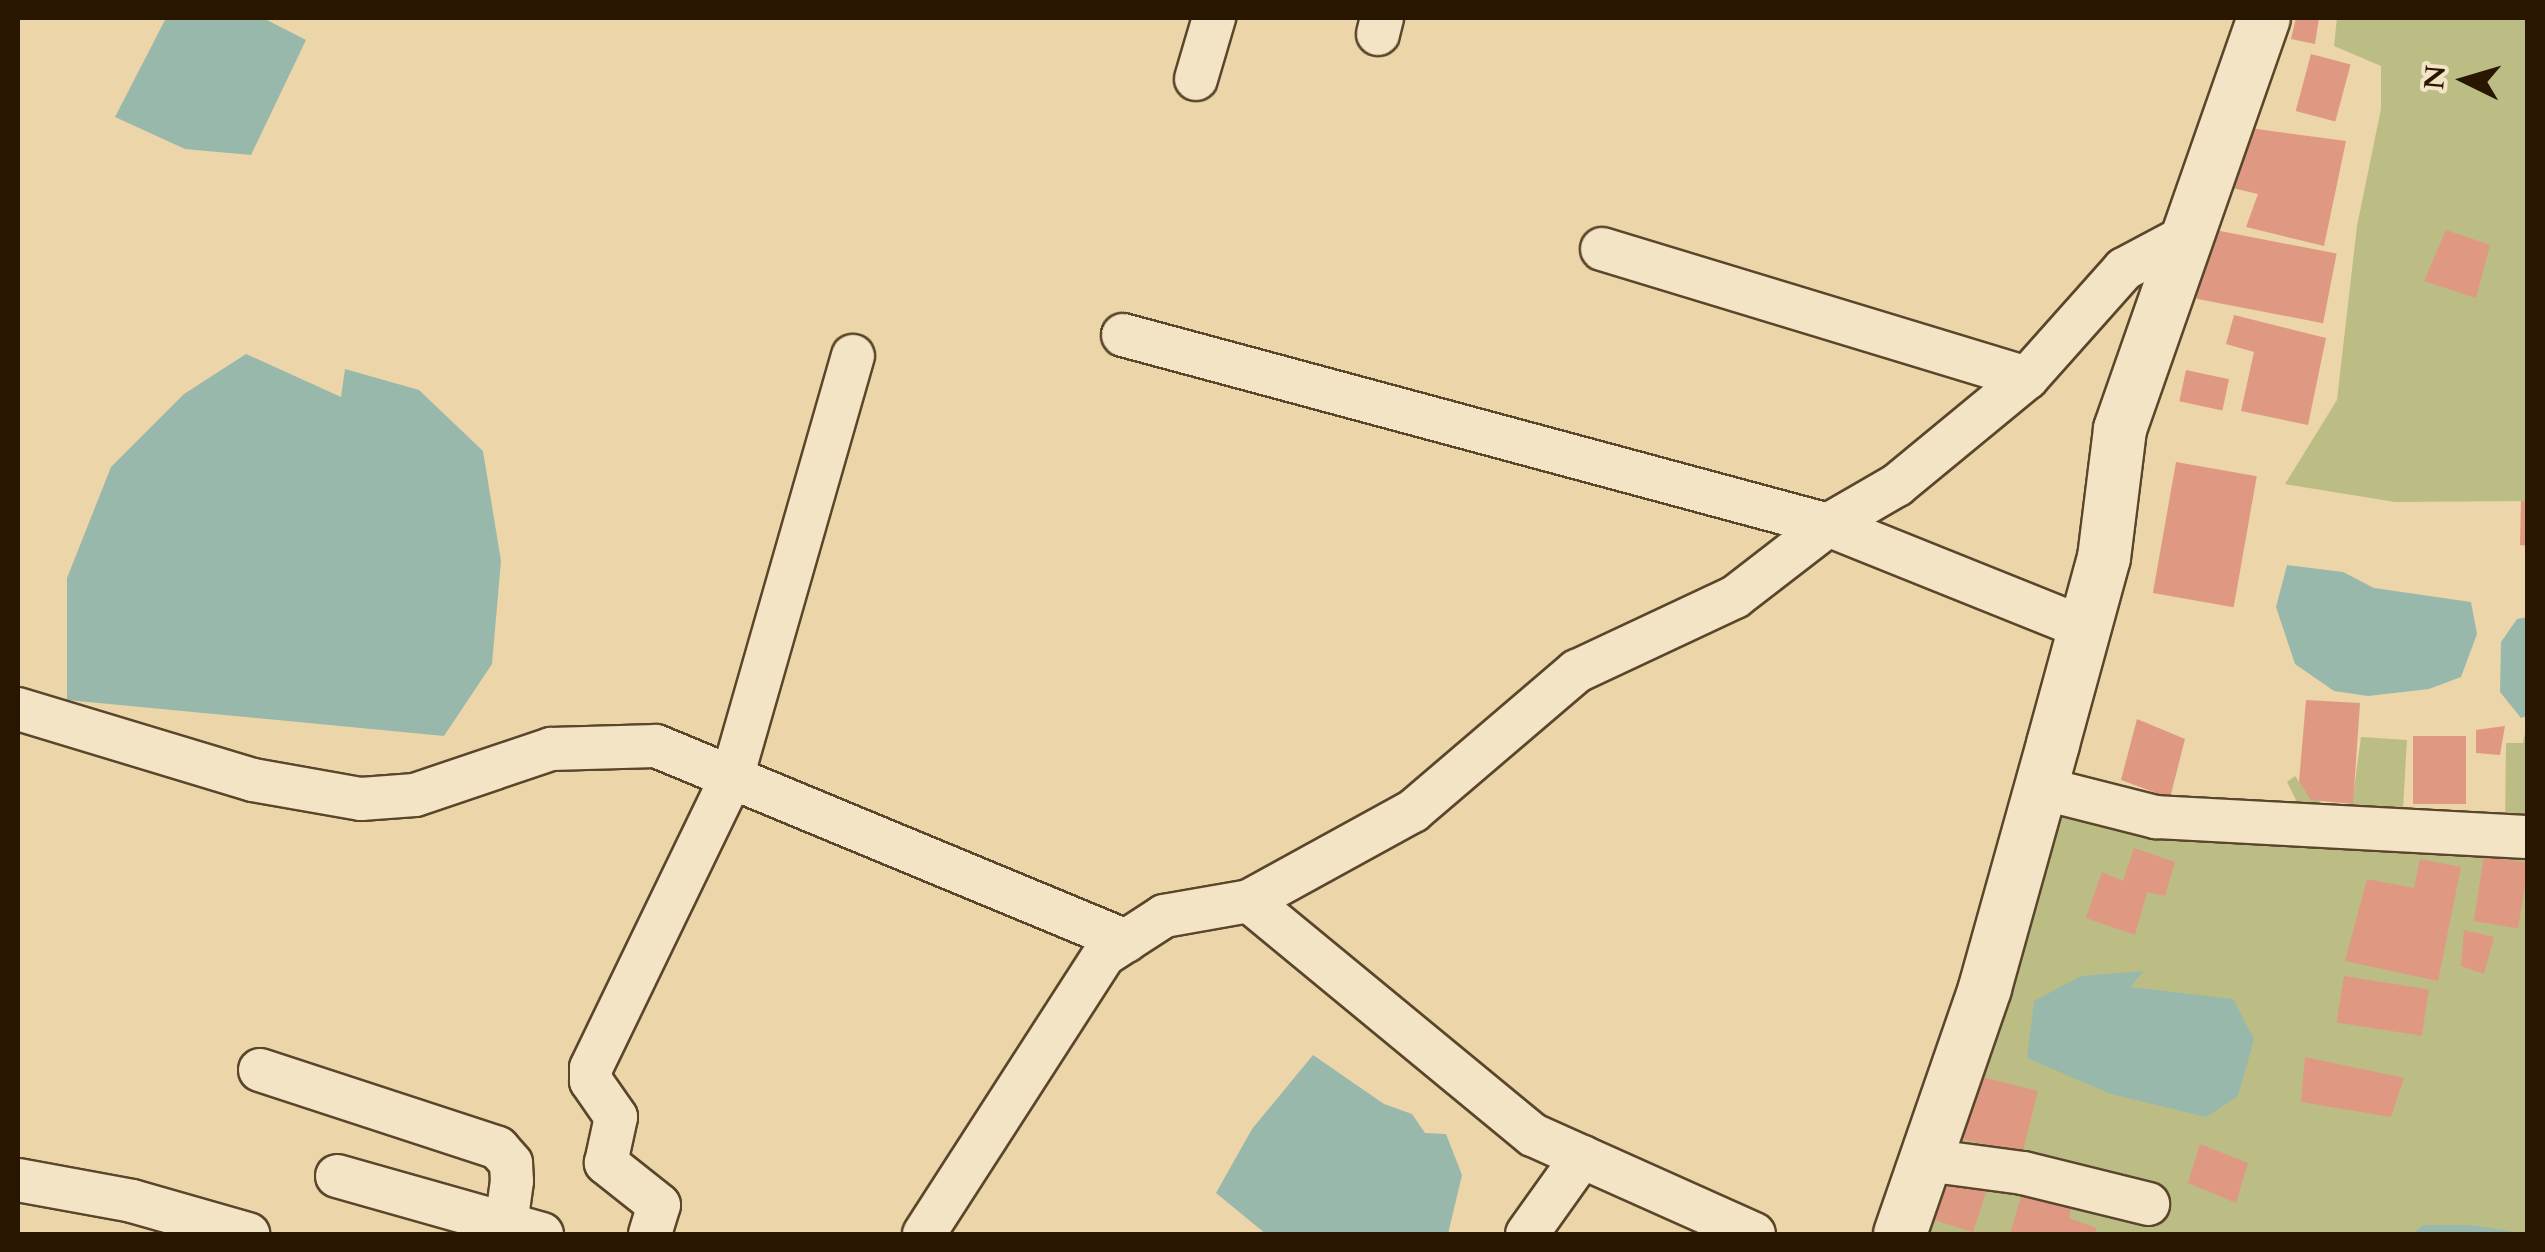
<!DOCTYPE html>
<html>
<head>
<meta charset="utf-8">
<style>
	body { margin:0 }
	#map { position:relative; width:2545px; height:1252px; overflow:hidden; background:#ecd5a8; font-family:Cardo,serif }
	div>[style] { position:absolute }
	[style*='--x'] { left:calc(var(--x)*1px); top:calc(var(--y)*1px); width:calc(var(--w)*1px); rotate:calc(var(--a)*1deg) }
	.green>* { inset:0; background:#bcbc85 }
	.water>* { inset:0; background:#99b8ac }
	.building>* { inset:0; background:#df9982; transform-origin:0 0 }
	.roads { filter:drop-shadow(2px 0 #5a462b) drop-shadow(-2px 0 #5a462b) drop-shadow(0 2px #5a462b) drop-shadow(0 -2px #5a462b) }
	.minor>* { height:42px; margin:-21px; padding:0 21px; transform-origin:21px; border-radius:21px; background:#f3e4c6 }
	.tertiary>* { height:52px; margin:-26px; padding:0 26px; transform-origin:26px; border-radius:26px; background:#f3e4c6 }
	span { translate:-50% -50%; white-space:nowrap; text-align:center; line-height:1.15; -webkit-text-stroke:8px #f3e4c6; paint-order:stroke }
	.frame { position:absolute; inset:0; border:20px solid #291601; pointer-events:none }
	.north { position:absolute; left:2415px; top:30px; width:100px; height:100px; -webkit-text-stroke:8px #f3e4c6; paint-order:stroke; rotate:275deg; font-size:28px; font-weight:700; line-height:40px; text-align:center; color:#291601 }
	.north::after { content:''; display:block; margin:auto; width:35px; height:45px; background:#291601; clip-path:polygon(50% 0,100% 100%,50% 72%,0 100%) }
</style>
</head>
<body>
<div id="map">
	<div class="green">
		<i style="clip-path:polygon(2337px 18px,2527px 18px,2527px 501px,2395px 502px,2285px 484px,2337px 400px,2357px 226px,2381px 109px,2381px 66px,2334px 46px)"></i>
		<i style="clip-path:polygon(2527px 724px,2527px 835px,2505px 834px,2506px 743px,2523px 743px)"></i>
		<i style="clip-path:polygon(2361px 737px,2407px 740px,2402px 826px,2298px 804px,2287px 782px,2295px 776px,2311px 799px,2320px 800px,2319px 808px,2352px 804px)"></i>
		<i style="clip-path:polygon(2041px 788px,2527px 838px,2527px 1234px,1897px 1234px)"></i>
	</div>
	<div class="water">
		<i style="clip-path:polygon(166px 18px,263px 18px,306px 40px,251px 155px,185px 149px,115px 117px)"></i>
		<i style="clip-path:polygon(246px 354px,341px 397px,345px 369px,419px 390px,483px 451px,501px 561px,492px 664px,444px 736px,67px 700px,67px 578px,111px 467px,184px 394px)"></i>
		<i style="clip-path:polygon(2287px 565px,2343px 572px,2374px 588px,2471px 602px,2477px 634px,2461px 677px,2429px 689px,2368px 696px,2334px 691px,2295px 664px,2276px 607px)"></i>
		<i style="clip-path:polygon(2527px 617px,2527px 716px,2521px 718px,2500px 692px,2501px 642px,2517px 619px)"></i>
		<i style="clip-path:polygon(2144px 971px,2130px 987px,2233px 999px,2254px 1039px,2238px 1096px,2206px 1117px,2111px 1094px,2027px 1058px,2034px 1001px,2081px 976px)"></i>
		<i style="clip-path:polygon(1313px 1055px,1384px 1104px,1412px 1114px,1425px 1133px,1446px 1134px,1462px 1175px,1448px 1234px,1266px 1234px,1216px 1193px,1252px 1129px)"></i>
		<i style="clip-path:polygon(2424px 1225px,2471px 1225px,2527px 1234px,2411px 1234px)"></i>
	</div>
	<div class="building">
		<i style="clip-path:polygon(2296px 18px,2319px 18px,2315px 44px,2291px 39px)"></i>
		<i style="left:2311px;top:54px;width:41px;height:59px;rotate:15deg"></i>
		<i style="clip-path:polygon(2242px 127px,2346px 141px,2324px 246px,2246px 227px,2258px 194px,2224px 186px)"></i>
		<i style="left:2210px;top:229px;width:129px;height:71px;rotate:11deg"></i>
		<i style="clip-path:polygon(2446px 230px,2490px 245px,2476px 298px,2424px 281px)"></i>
		<i style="clip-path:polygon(2234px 315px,2326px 338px,2308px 425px,2241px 411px,2254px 352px,2226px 344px)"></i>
		<i style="left:2186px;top:370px;width:44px;height:32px;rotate:12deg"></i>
		<i style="left:2176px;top:462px;width:82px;height:133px;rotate:10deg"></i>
		<i style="clip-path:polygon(2521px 501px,2528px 501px,2528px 546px,2520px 545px)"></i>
		<i style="clip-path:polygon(2306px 700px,2360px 703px,2353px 804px,2311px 800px,2299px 782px)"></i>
		<i style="clip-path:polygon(2137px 719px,2185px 739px,2170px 798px,2121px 780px)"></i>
		<i style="clip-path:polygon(2505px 726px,2500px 755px,2476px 753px,2476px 730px)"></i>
		<i style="left:2413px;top:736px;width:53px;height:68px"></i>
		<i style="clip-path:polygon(2134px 848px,2175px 862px,2165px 896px,2147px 892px,2135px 935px,2086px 918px,2102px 872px,2123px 881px)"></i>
		<i style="left:2484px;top:856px;width:45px;height:66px;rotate:9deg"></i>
		<i style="clip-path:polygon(2420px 859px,2461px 867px,2438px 981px,2345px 961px,2367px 879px,2414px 888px)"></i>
		<i style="clip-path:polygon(2464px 930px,2494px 937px,2484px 974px,2461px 966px)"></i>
		<i style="left:2344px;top:976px;width:86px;height:47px;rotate:9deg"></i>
		<i style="clip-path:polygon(2305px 1057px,2404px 1078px,2391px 1117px,2301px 1102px)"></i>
		<i style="left:1966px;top:1073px;width:74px;height:65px;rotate:14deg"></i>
		<i style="clip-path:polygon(2200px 1144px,2248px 1163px,2236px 1203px,2188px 1183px)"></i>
		<i style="left:1946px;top:1173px;width:44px;height:48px;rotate:18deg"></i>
		<i style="clip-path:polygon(2024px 1186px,2073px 1196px,2069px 1218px,2096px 1228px,2095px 1234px,2010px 1234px)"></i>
	</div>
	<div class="roads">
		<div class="minor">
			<i style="--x:1378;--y:34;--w:16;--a:-76"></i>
			<i style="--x:1196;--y:79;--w:64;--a:-73.6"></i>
			<i style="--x:1602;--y:249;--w:444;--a:16.9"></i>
			<i style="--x:1123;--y:335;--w:730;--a:15.08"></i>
			<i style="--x:1828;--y:525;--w:276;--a:21.9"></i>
			<i style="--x:18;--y:709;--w:245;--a:16.8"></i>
			<i style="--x:253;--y:780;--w:110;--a:10"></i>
			<i style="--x:361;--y:799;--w:54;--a:-4.2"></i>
			<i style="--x:415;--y:795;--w:144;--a:-18.7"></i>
			<i style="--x:551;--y:749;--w:105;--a:-1.6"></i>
			<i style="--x:656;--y:746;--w:509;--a:22.53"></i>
			<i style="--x:2041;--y:788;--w:119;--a:14.2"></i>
			<i style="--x:2156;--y:817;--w:373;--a:3.1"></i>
			<i style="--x:1249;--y:901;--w:368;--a:39.5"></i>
			<i style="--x:1533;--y:1135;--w:242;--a:24.1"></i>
			<i style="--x:260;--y:1070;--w:250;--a:18.1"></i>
			<i style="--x:498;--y:1148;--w:20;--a:49"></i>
			<i style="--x:511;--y:1163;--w:18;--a:87"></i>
			<i style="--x:512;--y:1181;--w:43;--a:97.9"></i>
			<i style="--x:1926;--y:1160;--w:98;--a:7.6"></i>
			<i style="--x:2023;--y:1173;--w:129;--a:13.9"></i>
			<i style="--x:337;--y:1176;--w:213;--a:15.8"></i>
			<i style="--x:18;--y:1180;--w:116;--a:10.4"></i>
			<i style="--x:132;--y:1201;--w:121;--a:15.9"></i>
			<i style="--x:650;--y:1234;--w:30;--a:-73"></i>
			<i style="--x:659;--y:1205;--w:68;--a:-141.6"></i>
			<i style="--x:606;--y:1163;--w:47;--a:-77.7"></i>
			<i style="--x:616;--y:1117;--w:44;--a:-124.8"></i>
			<i style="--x:591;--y:1081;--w:13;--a:-90"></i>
			<i style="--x:591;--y:1068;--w:326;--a:-64.2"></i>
			<i style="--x:733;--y:774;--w:435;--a:-74"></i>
			<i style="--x:924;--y:1234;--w:332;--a:-57.2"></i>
			<i style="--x:1104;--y:955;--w:72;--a:-33"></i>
			<i style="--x:1164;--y:916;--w:86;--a:-10"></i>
			<i style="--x:1249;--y:901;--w:187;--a:-28.8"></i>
			<i style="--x:1413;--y:811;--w:216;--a:-40.5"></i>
			<i style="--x:1577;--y:671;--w:174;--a:-25.1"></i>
			<i style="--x:1735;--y:597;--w:118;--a:-37.7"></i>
			<i style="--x:1828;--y:525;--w:80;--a:-30.1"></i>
			<i style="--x:1897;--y:485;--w:168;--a:-39.5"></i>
			<i style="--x:2027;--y:378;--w:146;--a:-48.3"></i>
			<i style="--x:2124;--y:269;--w:75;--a:-27.9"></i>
			<i style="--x:1527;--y:1234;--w:95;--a:-54.5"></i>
		</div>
		<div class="tertiary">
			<i style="--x:1900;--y:1234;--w:260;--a:-70.9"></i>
			<i style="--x:1985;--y:988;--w:253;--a:-74.4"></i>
			<i style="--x:2053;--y:744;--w:193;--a:-74.7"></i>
			<i style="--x:2104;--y:558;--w:130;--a:-82.9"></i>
			<i style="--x:2120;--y:429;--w:435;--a:-70.7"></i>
		</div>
	</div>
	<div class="frame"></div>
	<div class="north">N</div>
</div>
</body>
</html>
